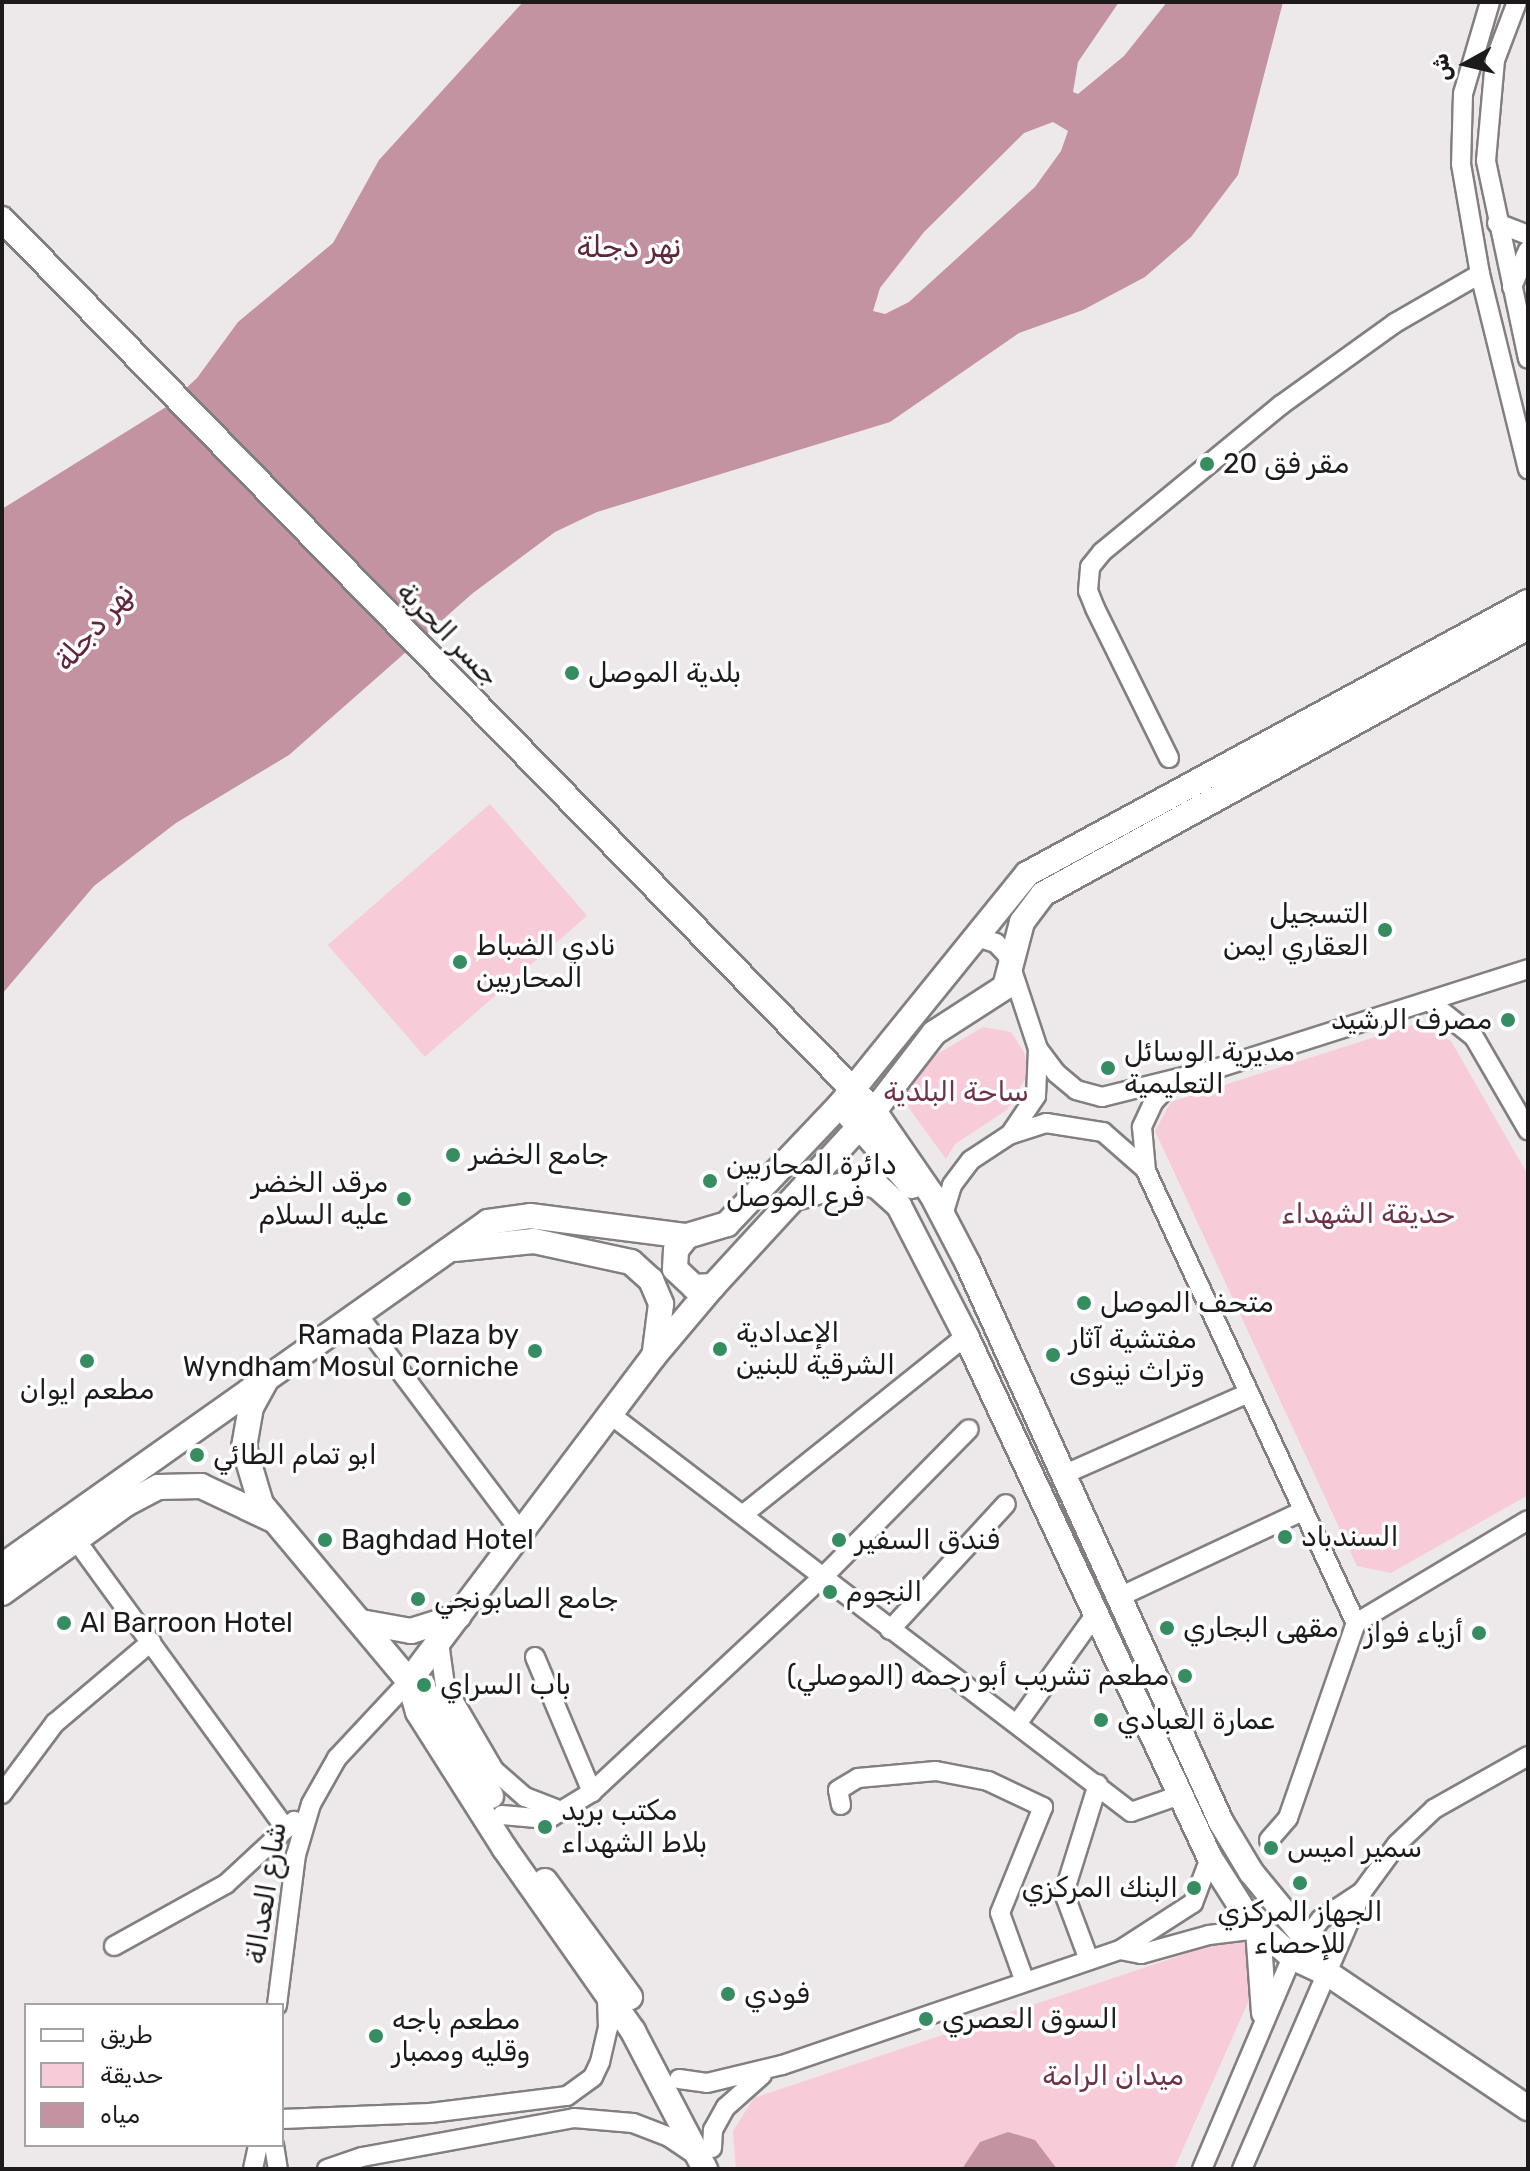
<!DOCTYPE html>
<html>
<head>
<meta charset="utf-8">
<style>
	body { margin:0 }
	#map { position:relative; width:1530px; height:2171px; overflow:hidden; background:#ede8ea; font-family:Rubik,"Noto Sans Arabic",sans-serif }
	div>[style] { position:absolute }
	[style*='--x'] { left:calc(var(--x)*1px); top:calc(var(--y)*1px); width:calc(var(--w)*1px); rotate:calc(var(--a)*1deg) }
	.green>* { inset:0; background:#f8cbd8; transform-origin:0 0 }
	.water>* { inset:0; background:#c493a2 }
	.roads { filter:drop-shadow(2px 0 #837f80) drop-shadow(-2px 0 #837f80) drop-shadow(0 2px #837f80) drop-shadow(0 -2px #837f80) }
	.minor>* { height:18px; margin:-9px; padding:0 9px; transform-origin:9px; border-radius:9px; background:#fff }
	.major>* { height:24px; margin:-12px; padding:0 12px; transform-origin:12px; border-radius:12px; background:#fff }
	.dots>* { width:22px; height:22px; translate:-50% -50%; box-sizing:border-box; border:4px solid #fff; border-radius:50% }
	span { translate:-50% -50%; white-space:nowrap; text-align:center; line-height:1.15; -webkit-text-stroke:7px #fff; paint-order:stroke }
	.poi-label { font-size:28px; color:#1c1a1b }
	.left { translate:0 -50%; text-align:left }
	.right { translate:-100% -50%; text-align:right }
	.street-label { font-size:28px; color:#1c1a1b }
	.park-label { font-size:28px; color:#6f3148 }
	.water-label { font-size:30px; color:#61253c; font-style:italic }
	.frame { position:absolute; inset:0; border:4px solid #1c1a1b; pointer-events:none }
	.legend { position:absolute; left:24px; top:2003px; width:260px; height:144px; box-sizing:border-box; background:#fff; border:2px solid #a4a3a4; margin:0; padding:10px 14px; list-style:none; font-size:24px; color:#1c1a1b }
	.legend li { display:flex; align-items:center; gap:16px; height:40px }
	.legend b { width:40px; border:2px solid #a4a3a4 }
	.north { position:absolute; left:1426px; top:24px; width:80px; height:80px; -webkit-text-stroke:6px #fff; paint-order:stroke; rotate:262deg; font-size:22px; font-weight:700; line-height:32px; text-align:center; color:#1c1a1b }
	.north::after { content:''; display:block; margin:auto; width:28px; height:36px; background:#1c1a1b; clip-path:polygon(50% 0,100% 100%,50% 72%,0 100%) }
</style>
</head>
<body>
<div id="map">
	<div class="green">
		<i style="left:490px;top:804px;width:148px;height:215px;rotate:49deg"></i>
		<i style="clip-path:polygon(1416px 1024px,1451px 1041px,1528px 1175px,1528px 1495px,1391px 1573px,1357px 1566px,1155px 1131px,1171px 1102px)"></i>
		<i style="clip-path:polygon(983px 1027px,1011px 1032px,1024px 1052px,1028px 1074px,1007px 1110px,955px 1144px,946px 1159px,890px 1082px)"></i>
		<i style="clip-path:polygon(1236px 1937px,1248px 1944px,1257px 1982px,1174px 2169px,736px 2169px,733px 2131px,754px 2098px)"></i>
	</div>
	<div class="water">
		<i style="clip-path:polygon(evenodd,523px 2px,1119px 2px,1078px 62px,1073px 92px,1078px 94px,1124px 56px,1167px 2px,1283px 2px,1238px 175px,1191px 237px,1145px 277px,1083px 310px,1019px 333px,890px 422px,597px 512px,555px 532px,473px 593px,289px 755px,176px 823px,94px 886px,2px 994px,2px 509px,166px 407px,197px 378px,238px 322px,333px 243px,379px 160px,523px 2px,1053px 122px,1068px 131px,1061px 151px,1035px 187px,909px 302px,885px 314px,873px 311px,880px 288px,924px 232px,1024px 133px,1053px 122px)"></i>
		<i style="clip-path:polygon(1008px 2132px,1035px 2140px,1057px 2169px,962px 2169px,980px 2142px)"></i>
	</div>
	<div class="roads">
		<div class="minor">
			<i style="--x:1490;--y:2;--w:96;--a:106.4"></i>
			<i style="--x:1463;--y:94;--w:70;--a:91.6"></i>
			<i style="--x:1461;--y:164;--w:112;--a:80.2"></i>
			<i style="--x:1480;--y:274;--w:201;--a:76.2"></i>
			<i style="--x:1517;--y:2;--w:62;--a:110.8"></i>
			<i style="--x:1495;--y:60;--w:101;--a:95.1"></i>
			<i style="--x:1486;--y:161;--w:202;--a:78"></i>
			<i style="--x:1497;--y:223;--w:33;--a:21"></i>
			<i style="--x:1512;--y:287;--w:40;--a:-66.6"></i>
			<i style="--x:1169;--y:758;--w:167;--a:-116.3"></i>
			<i style="--x:1095;--y:608;--w:18;--a:-112"></i>
			<i style="--x:1088;--y:591;--w:24;--a:-85"></i>
			<i style="--x:1090;--y:567;--w:19;--a:-51"></i>
			<i style="--x:1102;--y:552;--w:232;--a:-39.4"></i>
			<i style="--x:1281;--y:405;--w:140;--a:-35.7"></i>
			<i style="--x:1395;--y:323;--w:98;--a:-30"></i>
			<i style="--x:974;--y:936;--w:23;--a:18"></i>
			<i style="--x:996;--y:943;--w:16;--a:47"></i>
			<i style="--x:1007;--y:955;--w:99;--a:71.7"></i>
			<i style="--x:1038;--y:1049;--w:30;--a:53"></i>
			<i style="--x:1056;--y:1073;--w:26;--a:40"></i>
			<i style="--x:1076;--y:1090;--w:27;--a:15"></i>
			<i style="--x:1102;--y:1097;--w:116;--a:-13.9"></i>
			<i style="--x:1215;--y:1069;--w:329;--a:-17.7"></i>
			<i style="--x:1430;--y:1002;--w:56;--a:38.5"></i>
			<i style="--x:1474;--y:1037;--w:108;--a:59.9"></i>
			<i style="--x:1172;--y:1082;--w:26;--a:133"></i>
			<i style="--x:1154;--y:1101;--w:29;--a:115"></i>
			<i style="--x:1142;--y:1127;--w:44;--a:84.8"></i>
			<i style="--x:1146;--y:1171;--w:498;--a:65.1"></i>
			<i style="--x:1011;--y:1133;--w:45;--a:-56"></i>
			<i style="--x:1036;--y:1096;--w:47;--a:-87.6"></i>
			<i style="--x:943;--y:1215;--w:31;--a:-73"></i>
			<i style="--x:952;--y:1185;--w:31;--a:-53"></i>
			<i style="--x:971;--y:1160;--w:45;--a:-33.3"></i>
			<i style="--x:1009;--y:1135;--w:39;--a:-18"></i>
			<i style="--x:1046;--y:1123;--w:58;--a:9"></i>
			<i style="--x:1103;--y:1132;--w:55;--a:41.3"></i>
			<i style="--x:358;--y:1315;--w:275;--a:53.1"></i>
			<i style="--x:611;--y:1415;--w:654;--a:37.36"></i>
			<i style="--x:1131;--y:1812;--w:52;--a:-19.1"></i>
			<i style="--x:1065;--y:1474;--w:201;--a:-23.8"></i>
			<i style="--x:745;--y:1513;--w:283;--a:-38.7"></i>
			<i style="--x:76;--y:1540;--w:357;--a:54"></i>
			<i style="--x:1119;--y:1597;--w:203;--a:-25.1"></i>
			<i style="--x:890;--y:1630;--w:171;--a:-47.4"></i>
			<i style="--x:439;--y:1642;--w:44;--a:82.2"></i>
			<i style="--x:445;--y:1686;--w:97;--a:59.7"></i>
			<i style="--x:494;--y:1770;--w:41;--a:41.1"></i>
			<i style="--x:525;--y:1797;--w:42;--a:21"></i>
			<i style="--x:535;--y:1657;--w:147;--a:67.1"></i>
			<i style="--x:1017;--y:1724;--w:134;--a:-54.4"></i>
			<i style="--x:2;--y:1794;--w:89;--a:-53.3"></i>
			<i style="--x:55;--y:1723;--w:126;--a:-40.2"></i>
			<i style="--x:841;--y:1805;--w:15;--a:-101"></i>
			<i style="--x:838;--y:1790;--w:23;--a:-31"></i>
			<i style="--x:858;--y:1778;--w:78;--a:-5.1"></i>
			<i style="--x:936;--y:1771;--w:53;--a:10.9"></i>
			<i style="--x:988;--y:1781;--w:61;--a:25.3"></i>
			<i style="--x:1043;--y:1807;--w:114;--a:112.1"></i>
			<i style="--x:1000;--y:1913;--w:73;--a:70.1"></i>
			<i style="--x:502;--y:1815;--w:46;--a:5"></i>
			<i style="--x:548;--y:1819;--w:52;--a:-31.5"></i>
			<i style="--x:592;--y:1792;--w:317;--a:-43"></i>
			<i style="--x:824;--y:1576;--w:206;--a:-45.4"></i>
			<i style="--x:1269;--y:1840;--w:29;--a:-49"></i>
			<i style="--x:1288;--y:1818;--w:207;--a:-70.8"></i>
			<i style="--x:1356;--y:1623;--w:200;--a:-30.9"></i>
			<i style="--x:114;--y:1946;--w:128;--a:-29"></i>
			<i style="--x:226;--y:1884;--w:93;--a:-42.8"></i>
			<i style="--x:1120;--y:1950;--w:21;--a:11"></i>
			<i style="--x:1141;--y:1954;--w:71;--a:-15.6"></i>
			<i style="--x:1209;--y:1935;--w:49;--a:-7"></i>
			<i style="--x:1089;--y:1960;--w:72;--a:-110.5"></i>
			<i style="--x:1064;--y:1893;--w:114;--a:-72.7"></i>
			<i style="--x:277;--y:2005;--w:151;--a:-82.8"></i>
			<i style="--x:296;--y:1855;--w:53;--a:-73.6"></i>
			<i style="--x:311;--y:1804;--w:53;--a:-60.5"></i>
			<i style="--x:337;--y:1758;--w:105;--a:-46.9"></i>
			<i style="--x:679;--y:2079;--w:28;--a:8"></i>
			<i style="--x:707;--y:2083;--w:77;--a:-13.5"></i>
			<i style="--x:782;--y:2065;--w:357;--a:-18.8"></i>
			<i style="--x:1120;--y:1950;--w:87;--a:-32.8"></i>
			<i style="--x:1193;--y:1903;--w:48;--a:-69.3"></i>
			<i style="--x:282;--y:2119;--w:148;--a:-2.3"></i>
			<i style="--x:430;--y:2113;--w:138;--a:-7.1"></i>
			<i style="--x:567;--y:2096;--w:32;--a:-36"></i>
			<i style="--x:593;--y:2077;--w:17;--a:-65"></i>
			<i style="--x:600;--y:2062;--w:35;--a:-77"></i>
			<i style="--x:608;--y:2028;--w:31;--a:-92"></i>
			<i style="--x:274;--y:2145;--w:24;--a:81"></i>
			<i style="--x:712;--y:2148;--w:18;--a:-87"></i>
			<i style="--x:713;--y:2130;--w:26;--a:-61"></i>
			<i style="--x:726;--y:2107;--w:48;--a:-41.6"></i>
			<i style="--x:253;--y:2169;--w:25;--a:-78"></i>
			<i style="--x:327;--y:2169;--w:37;--a:-19"></i>
			<i style="--x:362;--y:2157;--w:216;--a:-10.4"></i>
			<i style="--x:574;--y:2118;--w:59;--a:4.8"></i>
			<i style="--x:633;--y:2123;--w:39;--a:21"></i>
			<i style="--x:669;--y:2137;--w:34;--a:34"></i>
			<i style="--x:1202;--y:2169;--w:230;--a:-67"></i>
			<i style="--x:1292;--y:1957;--w:48;--a:-52.7"></i>
			<i style="--x:1321;--y:1919;--w:49;--a:-33.4"></i>
			<i style="--x:1242;--y:2169;--w:302;--a:-66.6"></i>
			<i style="--x:1362;--y:1892;--w:59;--a:-53.9"></i>
			<i style="--x:1397;--y:1844;--w:51;--a:-43.4"></i>
			<i style="--x:1434;--y:1809;--w:108;--a:-29.4"></i>
		</div>
		<div class="major">
			<i style="--x:2;--y:219;--w:1247;--a:45.65"></i>
			<i style="--x:874;--y:1111;--w:102;--a:55.4"></i>
			<i style="--x:932;--y:1195;--w:78;--a:62.4"></i>
			<i style="--x:968;--y:1264;--w:613;--a:65.61"></i>
			<i style="--x:1221;--y:1822;--w:58;--a:59"></i>
			<i style="--x:1251;--y:1872;--w:109;--a:50.6"></i>
			<i style="--x:1320;--y:1956;--w:18;--a:68"></i>
			<i style="--x:849;--y:1115;--w:95;--a:48.4"></i>
			<i style="--x:799;--y:1197;--w:60;--a:-15.4"></i>
			<i style="--x:857;--y:1181;--w:21;--a:14"></i>
			<i style="--x:877;--y:1186;--w:30;--a:42"></i>
			<i style="--x:899;--y:1206;--w:146;--a:62.7"></i>
			<i style="--x:966;--y:1336;--w:576;--a:64.95"></i>
			<i style="--x:1210;--y:1858;--w:69;--a:57.5"></i>
			<i style="--x:1247;--y:1916;--w:61;--a:42.3"></i>
			<i style="--x:1292;--y:1957;--w:38;--a:25"></i>
			<i style="--x:1327;--y:1973;--w:242;--a:33.9"></i>
			<i style="--x:687;--y:1236;--w:18;--a:128"></i>
			<i style="--x:676;--y:1250;--w:19;--a:93"></i>
			<i style="--x:675;--y:1269;--w:26;--a:43"></i>
			<i style="--x:694;--y:1287;--w:19;--a:-3"></i>
			<i style="--x:454;--y:1249;--w:80;--a:-5.7"></i>
			<i style="--x:534;--y:1241;--w:99;--a:12.2"></i>
			<i style="--x:631;--y:1262;--w:27;--a:42"></i>
			<i style="--x:651;--y:1280;--w:26;--a:67"></i>
			<i style="--x:661;--y:1304;--w:47;--a:97.3"></i>
			<i style="--x:265;--y:1382;--w:29;--a:119"></i>
			<i style="--x:251;--y:1407;--w:41;--a:99.9"></i>
			<i style="--x:244;--y:1447;--w:59;--a:73.4"></i>
			<i style="--x:261;--y:1504;--w:231;--a:50.1"></i>
			<i style="--x:409;--y:1681;--w:21;--a:37"></i>
			<i style="--x:426;--y:1694;--w:121;--a:57.5"></i>
			<i style="--x:2;--y:1566;--w:595;--a:-35.29"></i>
			<i style="--x:488;--y:1222;--w:42;--a:-8.1"></i>
			<i style="--x:530;--y:1216;--w:158;--a:7.3"></i>
			<i style="--x:687;--y:1236;--w:42;--a:-16.7"></i>
			<i style="--x:727;--y:1224;--w:164;--a:-46.5"></i>
			<i style="--x:840;--y:1105;--w:297;--a:-51"></i>
			<i style="--x:1027;--y:874;--w:570;--a:-28.5"></i>
			<i style="--x:2;--y:1593;--w:153;--a:-35.7"></i>
			<i style="--x:126;--y:1504;--w:36;--a:-28"></i>
			<i style="--x:158;--y:1487;--w:43;--a:-1.3"></i>
			<i style="--x:201;--y:1486;--w:77;--a:25.2"></i>
			<i style="--x:361;--y:1622;--w:51;--a:10.2"></i>
			<i style="--x:411;--y:1631;--w:50;--a:-17.4"></i>
			<i style="--x:545;--y:1881;--w:144;--a:53.8"></i>
			<i style="--x:1258;--y:1929;--w:84;--a:85.9"></i>
			<i style="--x:705;--y:2169;--w:156;--a:-117.6"></i>
			<i style="--x:633;--y:2031;--w:223;--a:-125.1"></i>
			<i style="--x:505;--y:1849;--w:162;--a:-122.4"></i>
			<i style="--x:418;--y:1712;--w:32;--a:-106"></i>
			<i style="--x:409;--y:1681;--w:406;--a:-53"></i>
			<i style="--x:653;--y:1357;--w:93;--a:-49.8"></i>
			<i style="--x:713;--y:1286;--w:238;--a:-47.4"></i>
			<i style="--x:874;--y:1111;--w:98;--a:-52.4"></i>
			<i style="--x:934;--y:1033;--w:85;--a:-32.9"></i>
			<i style="--x:1005;--y:987;--w:67;--a:-75.3"></i>
			<i style="--x:1022;--y:922;--w:35;--a:-53"></i>
			<i style="--x:1043;--y:894;--w:554;--a:-28.83"></i>
		</div>
	</div>
	<div class="dots">
		<i style="left:1207px;top:464px;background:#358d61"></i>
		<i style="left:572px;top:673px;background:#358d61"></i>
		<i style="left:1385px;top:930px;background:#358d61"></i>
		<i style="left:460px;top:962px;background:#358d61"></i>
		<i style="left:1508px;top:1020px;background:#358d61"></i>
		<i style="left:1108px;top:1068px;background:#358d61"></i>
		<i style="left:453px;top:1155px;background:#358d61"></i>
		<i style="left:710px;top:1181px;background:#358d61"></i>
		<i style="left:404px;top:1199px;background:#358d61"></i>
		<i style="left:1084px;top:1303px;background:#358d61"></i>
		<i style="left:720px;top:1349px;background:#358d61"></i>
		<i style="left:535px;top:1351px;background:#358d61"></i>
		<i style="left:1053px;top:1355px;background:#358d61"></i>
		<i style="left:87px;top:1361px;background:#358d61"></i>
		<i style="left:197px;top:1455px;background:#358d61"></i>
		<i style="left:1285px;top:1537px;background:#358d61"></i>
		<i style="left:325px;top:1540px;background:#358d61"></i>
		<i style="left:839px;top:1540px;background:#358d61"></i>
		<i style="left:830px;top:1592px;background:#358d61"></i>
		<i style="left:418px;top:1599px;background:#358d61"></i>
		<i style="left:64px;top:1623px;background:#358d61"></i>
		<i style="left:1167px;top:1628px;background:#358d61"></i>
		<i style="left:1479px;top:1633px;background:#358d61"></i>
		<i style="left:1185px;top:1676px;background:#358d61"></i>
		<i style="left:424px;top:1685px;background:#358d61"></i>
		<i style="left:1101px;top:1720px;background:#358d61"></i>
		<i style="left:545px;top:1827px;background:#358d61"></i>
		<i style="left:1271px;top:1848px;background:#358d61"></i>
		<i style="left:1300px;top:1883px;background:#358d61"></i>
		<i style="left:1194px;top:1888px;background:#358d61"></i>
		<i style="left:728px;top:1994px;background:#358d61"></i>
		<i style="left:926px;top:2019px;background:#358d61"></i>
		<i style="left:376px;top:2036px;background:#358d61"></i>
	</div>
	<div class="poi-label">
		<span class="left" style="left:1223px;top:464px">مقر فق 20</span>
		<span class="left" style="left:588px;top:673px">بلدية الموصل</span>
		<span class="right" style="left:1369px;top:930px">التسجيل<br>العقاري ايمن</span>
		<span class="left" style="left:476px;top:962px">نادي الضباط<br>المحاربين</span>
		<span class="right" style="left:1492px;top:1020px">مصرف الرشيد</span>
		<span class="left" style="left:1124px;top:1068px">مديرية الوسائل<br>التعليمية</span>
		<span class="left" style="left:469px;top:1155px">جامع الخضر</span>
		<span class="left" style="left:726px;top:1181px">دائرة المحاربين<br>فرع الموصل</span>
		<span class="right" style="left:388px;top:1199px">مرقد الخضر<br>عليه السلام</span>
		<span class="left" style="left:1100px;top:1303px">متحف الموصل</span>
		<span class="left" style="left:736px;top:1349px">الإعدادية<br>الشرقية للبنين</span>
		<span class="right" style="left:519px;top:1351px">Ramada Plaza by<br>Wyndham Mosul Corniche</span>
		<span class="left" style="left:1069px;top:1355px">مفتشية آثار<br>وتراث نينوى</span>
		<span style="left:87px;top:1390px">مطعم ايوان</span>
		<span class="left" style="left:213px;top:1455px">ابو تمام الطائي</span>
		<span class="left" style="left:1301px;top:1537px">السندباد</span>
		<span class="left" style="left:341px;top:1540px">Baghdad Hotel</span>
		<span class="left" style="left:855px;top:1540px">فندق السفير</span>
		<span class="left" style="left:846px;top:1592px">النجوم</span>
		<span class="left" style="left:434px;top:1599px">جامع الصابونجي</span>
		<span class="left" style="left:80px;top:1623px">Al Barroon Hotel</span>
		<span class="left" style="left:1183px;top:1628px">مقهى البجاري</span>
		<span class="right" style="left:1463px;top:1633px">أزياء فواز</span>
		<span class="right" style="left:1169px;top:1676px">مطعم تشريب أبو رحمه (الموصلي)</span>
		<span class="left" style="left:440px;top:1685px">باب السراي</span>
		<span class="left" style="left:1117px;top:1720px">عمارة العبادي</span>
		<span class="left" style="left:561px;top:1827px">مكتب بريد<br>بلاط الشهداء</span>
		<span class="left" style="left:1287px;top:1848px">سمير اميس</span>
		<span class="right" style="left:1178px;top:1888px">البنك المركزي</span>
		<span style="left:1300px;top:1928px">الجهاز المركزي<br>للإحصاء</span>
		<span class="left" style="left:744px;top:1994px">فودي</span>
		<span class="left" style="left:942px;top:2019px">السوق العصري</span>
		<span class="left" style="left:392px;top:2036px">مطعم باجه<br>وقليه وممبار</span>
	</div>
	<div class="street-label">
		<span style="left:448px;top:634px;rotate:46deg">جسر الحرية</span>
		<span style="left:266px;top:1893px;rotate:-81deg">شارع العدالة</span>
	</div>
	<div class="park-label">
		<span style="left:956px;top:1092px">ساحة البلدية</span>
		<span style="left:1368px;top:1214px">حديقة الشهداء</span>
		<span style="left:1113px;top:2076px">ميدان الرامة</span>
	</div>
	<div class="water-label">
		<span style="left:629px;top:247px">نهر دجلة</span>
		<span style="left:94px;top:627px;rotate:-49deg">نهر دجلة</span>
	</div>
	<div class="frame"></div>
	<ul class="legend">
	<li><b style="height:10px;background:#fff"></b>طريق</li>
	<li><b style="height:22px;background:#f8cbd8"></b>حديقة</li>
	<li><b style="height:22px;background:#c493a2"></b>مياه</li>
	</ul>
	<div class="north">ش</div>
</div>
</body>
</html>
